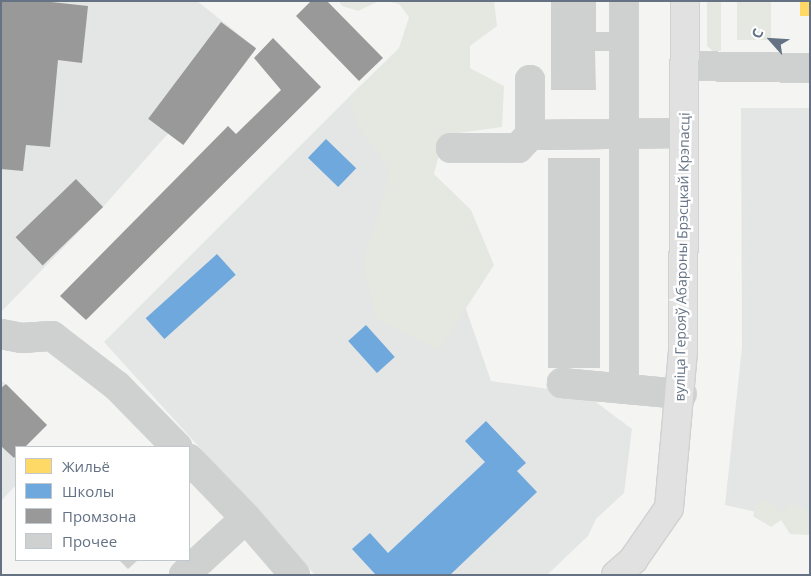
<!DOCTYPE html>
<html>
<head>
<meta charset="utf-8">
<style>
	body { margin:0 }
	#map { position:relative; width:811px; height:576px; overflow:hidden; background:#f4f5f3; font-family:"Open Sans",sans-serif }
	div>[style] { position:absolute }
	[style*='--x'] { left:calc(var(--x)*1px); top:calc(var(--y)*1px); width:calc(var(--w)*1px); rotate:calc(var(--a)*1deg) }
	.built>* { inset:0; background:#e4e6e5 }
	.green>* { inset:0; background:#e4e8e1; transform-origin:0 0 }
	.homes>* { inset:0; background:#ffd966; transform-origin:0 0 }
	.schools>* { inset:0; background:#6fa8dc; transform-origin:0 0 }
	.industry>* { inset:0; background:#999; transform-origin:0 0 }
	.building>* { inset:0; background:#cfd0d0; transform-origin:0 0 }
	.roads { filter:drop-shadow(1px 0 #d0d1d1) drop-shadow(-1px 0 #d0d1d1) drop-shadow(0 1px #d0d1d1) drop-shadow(0 -1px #d0d1d1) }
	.minor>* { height:28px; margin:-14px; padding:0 14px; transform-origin:14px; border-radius:14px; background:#cfd0d0 }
	.major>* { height:28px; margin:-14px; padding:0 14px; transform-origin:14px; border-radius:14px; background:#e1e1e2 }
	span { translate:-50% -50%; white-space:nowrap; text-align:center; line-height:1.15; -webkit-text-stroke:5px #fff; paint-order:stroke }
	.street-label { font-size:14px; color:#647284 }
	.frame { position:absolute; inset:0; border:2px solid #647284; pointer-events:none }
	.legend { position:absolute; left:15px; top:446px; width:175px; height:115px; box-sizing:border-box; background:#fff; border:1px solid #c1c7ce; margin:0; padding:6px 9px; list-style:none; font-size:15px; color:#647284 }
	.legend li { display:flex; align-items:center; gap:10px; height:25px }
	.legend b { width:25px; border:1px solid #c1c7ce }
	.north { position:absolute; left:746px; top:15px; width:50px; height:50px; -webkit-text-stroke:4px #fff; paint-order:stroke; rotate:296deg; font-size:14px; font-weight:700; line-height:20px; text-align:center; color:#647284 }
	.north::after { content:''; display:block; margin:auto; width:18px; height:22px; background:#647284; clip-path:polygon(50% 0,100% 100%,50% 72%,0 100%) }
</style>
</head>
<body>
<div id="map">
	<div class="built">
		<i style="clip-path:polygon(1px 1px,197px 1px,256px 48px,165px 137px,103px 207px,1px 312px)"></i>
		<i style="clip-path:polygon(361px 85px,430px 205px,491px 381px,585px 394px,632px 429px,624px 493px,596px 519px,588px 536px,547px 575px,315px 575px,104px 342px)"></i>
		<i style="clip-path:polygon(741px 108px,810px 108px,810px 524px,725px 505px,742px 347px)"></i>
		<i style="clip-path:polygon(1px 380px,47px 425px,25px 447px,16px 447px,16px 456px,14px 458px,16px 461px,16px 485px,1px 501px)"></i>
	</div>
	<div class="green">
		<i style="clip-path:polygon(339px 1px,379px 1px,358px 11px,342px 6px)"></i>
		<i style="clip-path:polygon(386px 1px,494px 1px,497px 26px,470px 46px,470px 68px,504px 86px,502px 127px,444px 135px,434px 174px,471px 210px,494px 265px,439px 350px,376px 319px,363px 263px,383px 199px,389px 169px,356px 123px,349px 97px,399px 48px,409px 17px,399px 4px)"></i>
		<i style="clip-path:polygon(707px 1px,721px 1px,721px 51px,713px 51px,707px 46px)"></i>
		<i style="left:737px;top:1px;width:34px;height:39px"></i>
		<i style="clip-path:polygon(769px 500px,783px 513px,789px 504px,801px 506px,810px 514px,810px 535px,790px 534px,781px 520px,771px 527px,753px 516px,756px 504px)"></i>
	</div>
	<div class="homes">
		<i style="left:800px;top:1px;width:10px;height:15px"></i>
	</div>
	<div class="schools">
		<i style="left:326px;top:139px;width:42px;height:26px;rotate:44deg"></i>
		<i style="left:217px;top:254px;width:28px;height:96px;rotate:48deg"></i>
		<i style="left:366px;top:325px;width:43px;height:24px;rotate:48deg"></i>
		<i style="clip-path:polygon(486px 421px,526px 463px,517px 471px,537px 492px,450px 575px,376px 575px,352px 549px,370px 533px,388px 553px,485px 462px,465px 441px)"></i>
	</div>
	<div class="industry">
		<i style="clip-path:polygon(1px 1px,42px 1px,88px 6px,82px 63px,58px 60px,50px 147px,26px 145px,23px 171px,1px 169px)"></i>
		<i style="clip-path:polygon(311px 1px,327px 1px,383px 58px,359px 81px,296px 16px)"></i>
		<i style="left:221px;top:22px;width:44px;height:121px;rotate:37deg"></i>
		<i style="clip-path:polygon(273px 38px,321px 87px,86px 320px,60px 296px,228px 126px,236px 134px,281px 90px,254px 58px)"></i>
		<i style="left:76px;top:179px;width:39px;height:84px;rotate:46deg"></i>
		<i style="clip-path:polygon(6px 384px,47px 425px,25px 447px,16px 447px,16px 456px,14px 458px,1px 446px,1px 388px)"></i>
	</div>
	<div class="building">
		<i style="clip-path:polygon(551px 1px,596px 1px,596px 32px,610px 32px,609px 51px,595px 51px,596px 90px,551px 90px)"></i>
		<i style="left:548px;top:158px;width:52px;height:210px"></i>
		<i style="clip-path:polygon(119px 560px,138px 560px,128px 569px)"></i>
	</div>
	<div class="roads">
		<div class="minor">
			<i style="--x:624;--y:1;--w:387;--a:90"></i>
			<i style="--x:685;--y:66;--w:125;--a:0.9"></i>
			<i style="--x:530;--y:80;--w:55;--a:90"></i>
			<i style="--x:451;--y:148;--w:67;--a:0"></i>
			<i style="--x:518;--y:148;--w:18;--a:-47"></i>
			<i style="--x:530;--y:135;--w:154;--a:-0.7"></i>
			<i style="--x:1;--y:334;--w:21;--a:11"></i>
			<i style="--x:22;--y:338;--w:30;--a:-4"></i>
			<i style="--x:52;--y:336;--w:82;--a:37.6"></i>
			<i style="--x:117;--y:386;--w:86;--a:45.5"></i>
			<i style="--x:562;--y:383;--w:120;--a:5.3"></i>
			<i style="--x:189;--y:459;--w:82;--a:46"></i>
			<i style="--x:246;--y:518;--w:75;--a:49.3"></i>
			<i style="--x:184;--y:575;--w:84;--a:-42.6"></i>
		</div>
		<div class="major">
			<i style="--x:616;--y:575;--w:23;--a:-41"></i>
			<i style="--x:633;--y:560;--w:63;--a:-55.3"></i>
			<i style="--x:669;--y:508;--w:158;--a:-84.9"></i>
			<i style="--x:683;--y:351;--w:350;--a:-89.7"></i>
		</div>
	</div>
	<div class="street-label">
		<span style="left:682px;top:257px;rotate:-89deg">вуліца Герояў Абароны Брэсцкай Крэпасці</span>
	</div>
	<div class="frame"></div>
	<ul class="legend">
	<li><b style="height:14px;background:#ffd966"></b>Жильё</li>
	<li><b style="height:14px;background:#6fa8dc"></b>Школы</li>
	<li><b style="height:14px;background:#999"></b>Промзона</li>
	<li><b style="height:14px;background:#cfd0d0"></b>Прочее</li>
	</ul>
	<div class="north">С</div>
</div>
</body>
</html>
